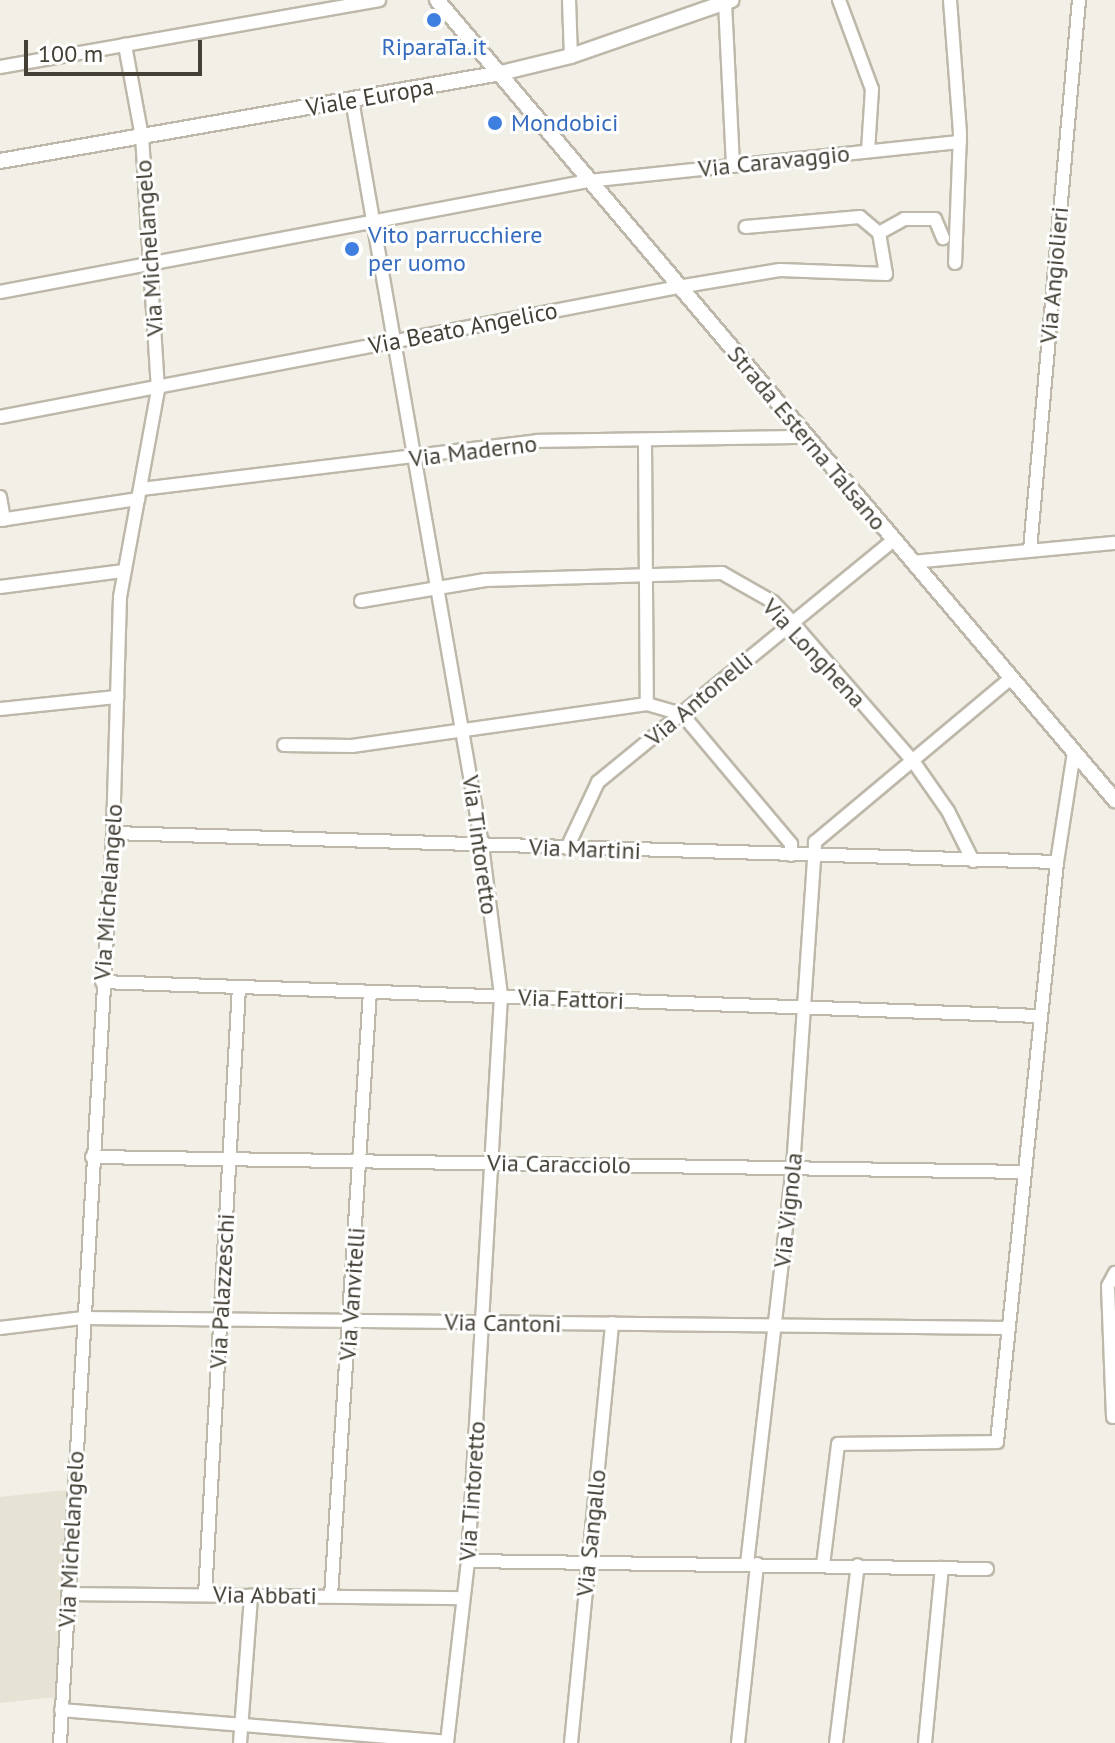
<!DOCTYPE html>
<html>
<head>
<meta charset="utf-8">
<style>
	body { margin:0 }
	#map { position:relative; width:1115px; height:1743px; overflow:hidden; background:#f2efe6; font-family:"PT Sans",sans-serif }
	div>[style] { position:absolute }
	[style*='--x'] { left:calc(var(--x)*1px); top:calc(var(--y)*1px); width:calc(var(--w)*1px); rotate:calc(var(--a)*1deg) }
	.residential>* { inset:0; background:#e6e2d4 }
	.roads { filter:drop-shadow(2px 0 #bdb8a9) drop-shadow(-2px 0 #bdb8a9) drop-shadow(0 2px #bdb8a9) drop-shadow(0 -2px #bdb8a9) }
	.minor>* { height:12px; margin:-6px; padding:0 6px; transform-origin:6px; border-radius:6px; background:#fff }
	.tertiary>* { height:14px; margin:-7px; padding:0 7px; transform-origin:7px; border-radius:7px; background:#fff }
	.dots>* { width:22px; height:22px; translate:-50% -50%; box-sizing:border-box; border:4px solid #fff; border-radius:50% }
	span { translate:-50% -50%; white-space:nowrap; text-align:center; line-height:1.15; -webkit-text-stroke:6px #fff; paint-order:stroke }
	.shop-label { font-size:24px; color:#366cbe }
	.left { translate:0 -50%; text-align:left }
	.street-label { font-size:24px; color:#444036 }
	.scale { position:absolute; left:24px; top:40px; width:178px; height:36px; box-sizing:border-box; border:4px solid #444036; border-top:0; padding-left:10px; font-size:24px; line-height:28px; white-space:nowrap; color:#444036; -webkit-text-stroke:6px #fff; paint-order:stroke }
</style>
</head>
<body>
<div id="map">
	<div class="residential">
		<i style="clip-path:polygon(66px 1490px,57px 1697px,0 1703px,0 1497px)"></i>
	</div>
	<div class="roads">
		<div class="minor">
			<i style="--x:569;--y:0;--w:56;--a:88"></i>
			<i style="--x:839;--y:0;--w:95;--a:69.7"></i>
			<i style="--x:872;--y:89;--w:62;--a:93.7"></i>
			<i style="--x:950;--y:0;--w:134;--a:85.7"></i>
			<i style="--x:960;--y:134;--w:129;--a:92.2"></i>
			<i style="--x:725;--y:2;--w:164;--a:87.2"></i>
			<i style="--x:0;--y:67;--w:385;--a:-10"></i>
			<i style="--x:352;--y:100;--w:756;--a:80.1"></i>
			<i style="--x:482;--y:845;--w:152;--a:82.8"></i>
			<i style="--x:501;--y:996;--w:566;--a:93.34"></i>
			<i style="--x:468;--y:1561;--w:183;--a:96.6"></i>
			<i style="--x:879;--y:233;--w:29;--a:-29"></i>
			<i style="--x:904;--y:219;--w:31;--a:0"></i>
			<i style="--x:935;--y:219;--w:21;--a:67"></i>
			<i style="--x:0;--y:292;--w:598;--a:-10.69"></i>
			<i style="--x:588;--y:181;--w:374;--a:-6"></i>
			<i style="--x:0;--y:417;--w:690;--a:-10.85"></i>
			<i style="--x:678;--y:287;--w:103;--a:-9.5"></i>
			<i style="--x:780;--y:270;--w:106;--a:2.2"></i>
			<i style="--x:886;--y:274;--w:42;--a:-99.7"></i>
			<i style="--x:879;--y:233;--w:25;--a:-140"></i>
			<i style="--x:860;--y:217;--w:115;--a:175"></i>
			<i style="--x:645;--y:443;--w:261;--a:89.6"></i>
			<i style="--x:141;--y:489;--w:399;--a:-6.9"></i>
			<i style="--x:537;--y:441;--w:269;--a:-0.9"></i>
			<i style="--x:0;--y:497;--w:23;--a:80"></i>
			<i style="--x:0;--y:520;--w:140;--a:-8.7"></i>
			<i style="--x:1030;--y:550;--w:552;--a:-84.91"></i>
			<i style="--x:913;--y:562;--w:203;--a:-5.4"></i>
			<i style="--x:0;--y:587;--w:125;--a:-7.4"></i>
			<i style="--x:361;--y:601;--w:126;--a:-9.6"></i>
			<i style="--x:485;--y:580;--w:237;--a:-1.7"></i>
			<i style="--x:722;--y:573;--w:59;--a:29.6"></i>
			<i style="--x:773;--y:602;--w:28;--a:46"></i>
			<i style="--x:792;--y:622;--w:184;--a:49"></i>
			<i style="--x:913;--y:761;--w:61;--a:55"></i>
			<i style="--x:948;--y:811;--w:56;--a:63.4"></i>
			<i style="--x:0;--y:709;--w:118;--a:-5.9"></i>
			<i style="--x:284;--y:745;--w:68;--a:0.8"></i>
			<i style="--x:352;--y:746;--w:298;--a:-8.1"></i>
			<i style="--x:647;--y:704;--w:36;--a:16"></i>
			<i style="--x:682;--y:714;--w:170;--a:50"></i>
			<i style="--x:791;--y:844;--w:11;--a:90"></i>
			<i style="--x:113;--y:833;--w:944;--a:1.76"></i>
			<i style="--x:567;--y:848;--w:73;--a:-64.8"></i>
			<i style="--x:598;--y:782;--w:382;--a:-39.3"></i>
			<i style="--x:102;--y:982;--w:939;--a:2.08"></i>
			<i style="--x:92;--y:1157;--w:933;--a:0.92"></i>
			<i style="--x:0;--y:1328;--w:84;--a:-6.9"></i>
			<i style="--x:83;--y:1318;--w:924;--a:0.62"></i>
			<i style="--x:1113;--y:1417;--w:131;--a:-92.2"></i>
			<i style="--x:1108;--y:1286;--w:15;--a:-62"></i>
			<i style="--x:468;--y:1561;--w:519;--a:0.88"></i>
			<i style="--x:747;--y:1564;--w:399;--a:-83.4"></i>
			<i style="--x:793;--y:1168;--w:327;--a:-86.1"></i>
			<i style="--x:815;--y:842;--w:256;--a:-39.9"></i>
			<i style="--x:823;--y:1565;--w:122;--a:-82.9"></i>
			<i style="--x:838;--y:1444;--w:159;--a:-0.7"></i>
			<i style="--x:997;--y:1442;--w:583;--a:-84.09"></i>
			<i style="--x:1057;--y:862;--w:111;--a:-81.2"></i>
			<i style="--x:68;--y:1594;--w:395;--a:0.6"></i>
			<i style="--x:205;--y:1595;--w:609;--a:-86.8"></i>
			<i style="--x:331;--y:1596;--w:605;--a:-86.31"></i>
			<i style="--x:61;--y:1710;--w:387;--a:4.7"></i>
			<i style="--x:60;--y:1743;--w:912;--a:-86.67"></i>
			<i style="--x:113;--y:833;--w:236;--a:-88.3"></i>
			<i style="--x:120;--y:597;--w:210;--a:-79.6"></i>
			<i style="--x:158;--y:390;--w:254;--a:-93.6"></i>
			<i style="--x:142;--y:137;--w:94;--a:-100.5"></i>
			<i style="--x:240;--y:1743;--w:148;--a:-85.7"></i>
			<i style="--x:571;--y:1743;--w:422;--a:-84.4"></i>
			<i style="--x:738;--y:1743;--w:180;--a:-83.9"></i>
			<i style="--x:836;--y:1743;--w:179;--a:-83"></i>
			<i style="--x:925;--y:1743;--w:176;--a:-84.5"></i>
		</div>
		<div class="tertiary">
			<i style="--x:437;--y:0;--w:1049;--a:49.72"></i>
			<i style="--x:0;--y:161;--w:509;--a:-9.96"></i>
			<i style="--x:501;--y:73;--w:72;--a:-13.7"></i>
			<i style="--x:571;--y:56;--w:170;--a:-19.2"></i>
		</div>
	</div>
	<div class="dots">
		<i style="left:434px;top:20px;background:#3f7fe0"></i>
		<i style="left:495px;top:123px;background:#3f7fe0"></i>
		<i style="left:352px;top:249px;background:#3f7fe0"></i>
	</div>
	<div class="shop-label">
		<span style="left:434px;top:47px">RiparaTa.it</span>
		<span class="left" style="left:511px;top:123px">Mondobici</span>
		<span class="left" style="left:368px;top:249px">Vito parrucchiere<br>per uomo</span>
	</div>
	<div class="street-label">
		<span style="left:370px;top:97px;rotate:-10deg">Viale Europa</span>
		<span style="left:774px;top:161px;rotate:-6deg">Via Caravaggio</span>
		<span style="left:149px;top:248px;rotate:-94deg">Via Michelangelo</span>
		<span style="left:1054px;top:275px;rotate:-85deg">Via Angiolieri</span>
		<span style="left:463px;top:328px;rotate:-11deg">Via Beato Angelico</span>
		<span style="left:807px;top:438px;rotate:50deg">Strada Esterna Talsano</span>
		<span style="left:473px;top:451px;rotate:-7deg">Via Maderno</span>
		<span style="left:814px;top:653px;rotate:47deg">Via Longhena</span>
		<span style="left:699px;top:699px;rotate:-40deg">Via Antonelli</span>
		<span style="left:480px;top:845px;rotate:82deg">Via Tintoretto</span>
		<span style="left:585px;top:849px;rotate:2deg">Via Martini</span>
		<span style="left:108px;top:892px;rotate:-86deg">Via Michelangelo</span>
		<span style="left:571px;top:999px;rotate:2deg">Via Fattori</span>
		<span style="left:559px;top:1164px;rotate:1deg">Via Caracciolo</span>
		<span style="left:788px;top:1210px;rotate:-84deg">Via Vignola</span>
		<span style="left:222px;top:1291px;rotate:-87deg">Via Palazzeschi</span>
		<span style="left:352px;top:1294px;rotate:-86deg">Via Vanvitelli</span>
		<span style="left:503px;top:1323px;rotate:1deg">Via Cantoni</span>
		<span style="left:472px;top:1491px;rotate:-86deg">Via Tintoretto</span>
		<span style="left:591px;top:1533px;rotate:-84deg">Via Sangallo</span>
		<span style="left:71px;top:1539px;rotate:-87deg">Via Michelangelo</span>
		<span style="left:265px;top:1595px;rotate:1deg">Via Abbati</span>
	</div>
	<div class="scale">100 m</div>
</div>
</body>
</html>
